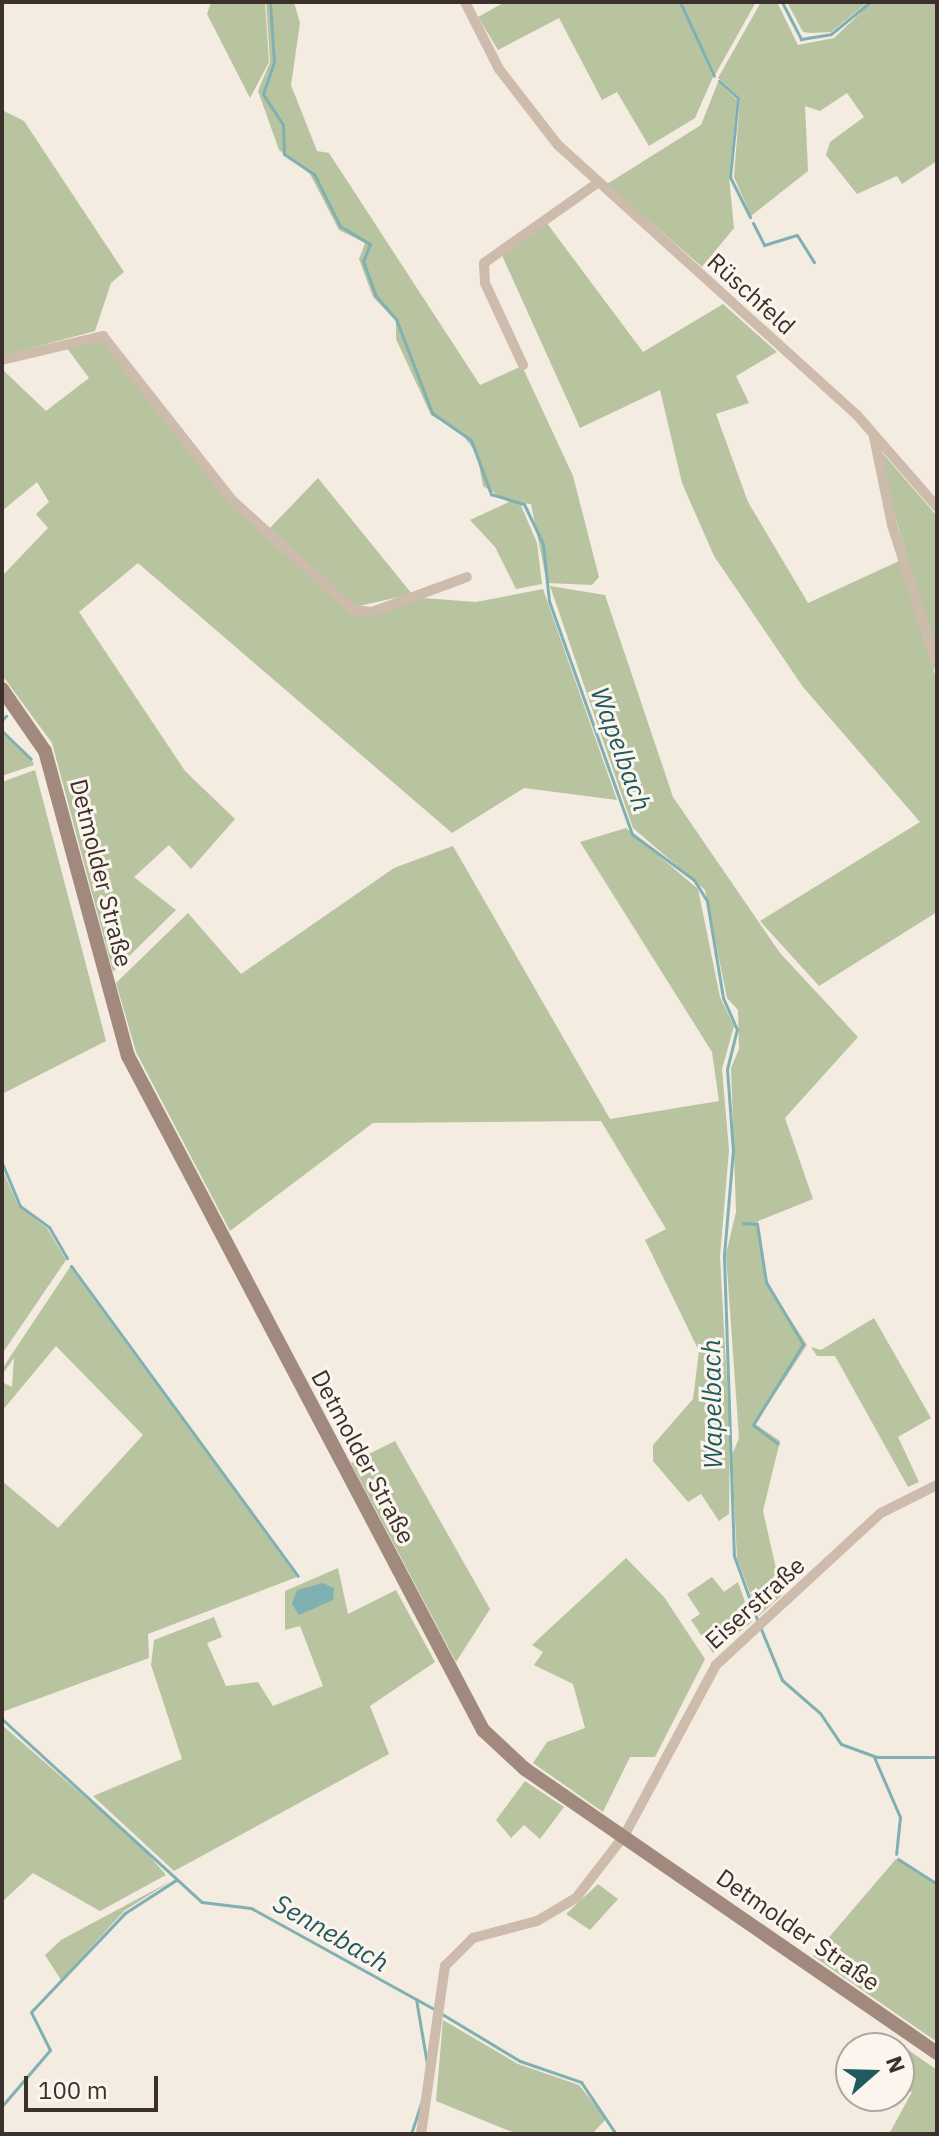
<!DOCTYPE html>
<html>
<head>
<meta charset="utf-8">
<style>
	body { margin:0 }
	#map { position:relative; width:939px; height:2136px; overflow:hidden; background:#f4ebe1; font-family:"IBM Plex Sans",sans-serif }
	div>[style] { position:absolute }
	[style*='--x'] { left:calc(var(--x)*1px); top:calc(var(--y)*1px); width:calc(var(--w)*1px); rotate:calc(var(--a)*1deg) }
	.green>* { inset:0; background:#b8c4a0 }
	.water>* { inset:0; background:#7fb0b2 }
	.stream>* { height:3px; margin:-1.5px; padding:0 1.5px; transform-origin:1.5px; border-radius:1.5px; background:#7fb0b2 }
	.street>* { height:10px; margin:-5px; padding:0 5px; transform-origin:5px; border-radius:5px; background:#cdbbac }
	.secondary>* { height:14px; margin:-7px; padding:0 7px; transform-origin:7px; border-radius:7px; background:#a18a7d }
	span { translate:-50% -50%; white-space:nowrap; text-align:center; line-height:1.15; -webkit-text-stroke:6px #fbf5ee; paint-order:stroke }
	.street-label { font-size:24px; color:#3b302b }
	.water-label { font-size:26px; color:#1f5a5e; font-style:italic }
	.frame { position:absolute; inset:0; border:4px solid #3b302b; pointer-events:none }
	.north { position:absolute; left:835px; top:2032px; width:80px; height:80px; box-sizing:border-box; background:#fbf5ee; border:2px solid #aea6a0; border-radius:50%; rotate:70deg; font-size:22px; font-weight:700; line-height:32px; text-align:center; color:#3b302b }
	.north::after { content:''; display:block; margin:auto; width:28px; height:36px; background:#1f5a5e; clip-path:polygon(50% 0,100% 100%,50% 72%,0 100%) }
	.scale { position:absolute; left:24px; top:2076px; width:134px; height:36px; box-sizing:border-box; border:4px solid #3b302b; border-top:0; padding-left:10px; font-size:24px; line-height:28px; white-space:nowrap; color:#3b302b; -webkit-text-stroke:6px #fbf5ee; paint-order:stroke }
</style>
</head>
<body>
<div id="map">
	<div class="green">
		<i style="clip-path:polygon(211px 2px,265px 2px,269px 62px,250px 98px,207px 14px)"></i>
		<i style="clip-path:polygon(266px 2px,294px 2px,300px 23px,291px 85px,317px 151px,329px 153px,480px 385px,522px 366px,573px 476px,599px 577px,592px 585px,547px 583px,531px 504px,520px 503px,537px 543px,542px 584px,516px 589px,495px 547px,470px 520px,509px 502px,483px 486px,477px 454px,460px 431px,431px 415px,396px 339px,396px 321px,373px 297px,359px 259px,365px 243px,339px 230px,310px 174px,279px 150px,258px 91px,270px 62px)"></i>
		<i style="clip-path:polygon(505px 2px,679px 2px,713px 77px,695px 118px,649px 146px,617px 92px,602px 100px,559px 18px,498px 50px,478px 17px)"></i>
		<i style="clip-path:polygon(682px 2px,756px 2px,715px 75px,708px 64px)"></i>
		<i style="clip-path:polygon(761px 2px,777px 2px,798px 45px,834px 38px,872px 2px,937px 2px,937px 161px,902px 184px,897px 176px,857px 194px,826px 155px,830px 142px,864px 117px,847px 93px,820px 111px,805px 106px,808px 171px,751px 216px,734px 177px,740px 98px,718px 78px)"></i>
		<i style="clip-path:polygon(787px 2px,868px 2px,831px 32px,811px 33px,803px 32px)"></i>
		<i style="clip-path:polygon(718px 82px,737px 100px,729px 177px,734px 228px,702px 267px,607px 184px,701px 125px)"></i>
		<i style="clip-path:polygon(2px 110px,24px 121px,124px 272px,111px 283px,95px 331px,2px 356px)"></i>
		<i style="clip-path:polygon(546px 222px,643px 352px,723px 304px,777px 352px,736px 376px,749px 403px,716px 414px,748px 502px,808px 603px,899px 561px,937px 681px,937px 912px,819px 986px,760px 921px,920px 822px,803px 687px,714px 556px,682px 483px,660px 390px,580px 428px,500px 251px)"></i>
		<i style="clip-path:polygon(102px 341px,222px 494px,351px 613px,373px 615px,422px 598px,476px 602px,543px 589px,617px 800px,524px 788px,452px 833px,138px 563px,79px 612px,185px 771px,235px 819px,191px 869px,169px 845px,134px 877px,176px 910px,113px 972px,52px 743px,2px 675px,2px 576px,48px 528px,36px 514px,49px 502px,37px 482px,2px 511px,2px 369px,46px 411px,89px 378px,64px 344px)"></i>
		<i style="clip-path:polygon(879px 449px,937px 516px,937px 658px,876px 452px)"></i>
		<i style="clip-path:polygon(318px 478px,412px 594px,355px 607px,269px 529px)"></i>
		<i style="clip-path:polygon(550px 586px,605px 595px,673px 797px,780px 953px,858px 1037px,785px 1118px,813px 1199px,758px 1221px,768px 1285px,807px 1345px,755px 1424px,780px 1441px,763px 1511px,782px 1595px,759px 1616px,737px 1559px,732px 1455px,739px 1438px,726px 1254px,736px 1212px,731px 1068px,739px 1049px,738px 1010px,727px 998px,705px 890px,633px 828px)"></i>
		<i style="clip-path:polygon(2px 733px,33px 762px,34px 765px,2px 776px)"></i>
		<i style="clip-path:polygon(35px 770px,106px 1041px,2px 1094px,2px 782px)"></i>
		<i style="clip-path:polygon(626px 828px,698px 889px,720px 997px,734px 1026px,722px 1069px,729px 1150px,720px 1257px,730px 1437px,729px 1514px,719px 1521px,701px 1494px,688px 1502px,653px 1461px,653px 1445px,693px 1399px,699px 1351px,645px 1240px,666px 1229px,601px 1121px,373px 1123px,230px 1231px,136px 1052px,116px 983px,188px 913px,241px 974px,394px 868px,453px 846px,610px 1119px,719px 1101px,712px 1052px,580px 842px)"></i>
		<i style="clip-path:polygon(2px 1169px,19px 1207px,47px 1228px,66px 1260px,2px 1354px)"></i>
		<i style="clip-path:polygon(70px 1267px,297px 1577px,148px 1634px,149px 1658px,2px 1712px,2px 1481px,58px 1528px,143px 1435px,56px 1346px,2px 1411px,2px 1382px,12px 1387px,14px 1358px,2px 1375px,2px 1369px)"></i>
		<i style="clip-path:polygon(874px 1318px,931px 1418px,898px 1437px,919px 1482px,908px 1487px,835px 1356px,817px 1356px,811px 1347px,821px 1350px)"></i>
		<i style="clip-path:polygon(395px 1441px,490px 1609px,456px 1662px,351px 1463px)"></i>
		<i style="clip-path:polygon(626px 1558px,664px 1597px,705px 1659px,655px 1757px,630px 1757px,603px 1812px,533px 1763px,547px 1742px,585px 1728px,573px 1684px,534px 1665px,543px 1652px,532px 1645px)"></i>
		<i style="clip-path:polygon(338px 1568px,348px 1614px,396px 1590px,435px 1662px,370px 1706px,389px 1754px,174px 1871px,93px 1796px,182px 1759px,151px 1665px,154px 1640px,214px 1617px,222px 1637px,207px 1643px,226px 1686px,258px 1682px,273px 1706px,323px 1686px,300px 1626px,285px 1630px,285px 1591px)"></i>
		<i style="clip-path:polygon(712px 1577px,724px 1592px,738px 1582px,752px 1622px,734px 1636px,727px 1624px,719px 1629px,727px 1640px,713px 1653px,691px 1620px,700px 1614px,687px 1594px)"></i>
		<i style="clip-path:polygon(2px 1725px,141px 1846px,166px 1875px,100px 1911px,33px 1873px,2px 1902px)"></i>
		<i style="clip-path:polygon(525px 1781px,564px 1807px,540px 1839px,524px 1825px,511px 1838px,496px 1820px)"></i>
		<i style="clip-path:polygon(896px 1859px,937px 1885px,937px 2042px,813px 1956px)"></i>
		<i style="clip-path:polygon(171px 1881px,124px 1911px,61px 1980px,45px 1955px,61px 1940px)"></i>
		<i style="clip-path:polygon(598px 1884px,618px 1899px,590px 1930px,566px 1914px)"></i>
		<i style="clip-path:polygon(443px 2020px,518px 2064px,579px 2085px,606px 2119px,592px 2134px,517px 2134px,436px 2101px)"></i>
		<i style="clip-path:polygon(891px 2038px,937px 2070px,937px 2134px,889px 2134px,912px 2092px,899px 2089px,899px 2048px,885px 2048px)"></i>
	</div>
	<div class="water">
		<i style="clip-path:polygon(323px 1583px,334px 1588px,333px 1600px,299px 1615px,292px 1604px,297px 1590px)"></i>
	</div>
	<div class="stream">
		<i style="--x:270;--y:2;--w:60;--a:86.2"></i>
		<i style="--x:274;--y:62;--w:34;--a:109"></i>
		<i style="--x:263;--y:94;--w:37;--a:57"></i>
		<i style="--x:283;--y:125;--w:29;--a:88"></i>
		<i style="--x:284;--y:154;--w:36;--a:34"></i>
		<i style="--x:314;--y:174;--w:58;--a:63.4"></i>
		<i style="--x:340;--y:226;--w:35;--a:31"></i>
		<i style="--x:370;--y:244;--w:18;--a:112"></i>
		<i style="--x:363;--y:261;--w:37;--a:70"></i>
		<i style="--x:376;--y:296;--w:30;--a:49"></i>
		<i style="--x:396;--y:319;--w:101;--a:69"></i>
		<i style="--x:432;--y:413;--w:47;--a:34.7"></i>
		<i style="--x:471;--y:440;--w:58;--a:69.7"></i>
		<i style="--x:491;--y:494;--w:34;--a:17"></i>
		<i style="--x:524;--y:504;--w:44;--a:64.6"></i>
		<i style="--x:543;--y:544;--w:57;--a:84"></i>
		<i style="--x:549;--y:601;--w:247;--a:70.4"></i>
		<i style="--x:632;--y:834;--w:77;--a:36.6"></i>
		<i style="--x:694;--y:880;--w:25;--a:58"></i>
		<i style="--x:707;--y:901;--w:98;--a:80.6"></i>
		<i style="--x:723;--y:998;--w:34;--a:66"></i>
		<i style="--x:737;--y:1029;--w:41;--a:104"></i>
		<i style="--x:727;--y:1069;--w:81;--a:85.8"></i>
		<i style="--x:733;--y:1150;--w:106;--a:94.9"></i>
		<i style="--x:724;--y:1256;--w:300;--a:88.1"></i>
		<i style="--x:734;--y:1556;--w:70;--a:70"></i>
		<i style="--x:680;--y:2;--w:81;--a:65.3"></i>
		<i style="--x:782;--y:2;--w:42;--a:62.8"></i>
		<i style="--x:801;--y:39;--w:30;--a:-9"></i>
		<i style="--x:831;--y:34;--w:50;--a:-39.4"></i>
		<i style="--x:719;--y:81;--w:25;--a:42"></i>
		<i style="--x:738;--y:98;--w:79;--a:95.8"></i>
		<i style="--x:730;--y:177;--w:45;--a:63.4"></i>
		<i style="--x:753;--y:223;--w:25;--a:63"></i>
		<i style="--x:764;--y:245;--w:34;--a:-17"></i>
		<i style="--x:797;--y:235;--w:32;--a:58"></i>
		<i style="--x:2;--y:720;--w:6;--a:-45"></i>
		<i style="--x:2;--y:731;--w:40;--a:44"></i>
		<i style="--x:2;--y:1163;--w:47;--a:67.3"></i>
		<i style="--x:20;--y:1206;--w:36;--a:36"></i>
		<i style="--x:49;--y:1227;--w:36;--a:60"></i>
		<i style="--x:743;--y:1223;--w:14;--a:4"></i>
		<i style="--x:757;--y:1224;--w:59;--a:81.2"></i>
		<i style="--x:766;--y:1282;--w:72;--a:59.2"></i>
		<i style="--x:803;--y:1344;--w:95;--a:121.7"></i>
		<i style="--x:753;--y:1425;--w:31;--a:37"></i>
		<i style="--x:71;--y:1266;--w:384;--a:53.8"></i>
		<i style="--x:761;--y:1629;--w:55;--a:67.6"></i>
		<i style="--x:782;--y:1680;--w:50;--a:41"></i>
		<i style="--x:820;--y:1713;--w:37;--a:56"></i>
		<i style="--x:841;--y:1744;--w:38;--a:20"></i>
		<i style="--x:877;--y:1757;--w:60;--a:0"></i>
		<i style="--x:2;--y:1719;--w:271;--a:42.5"></i>
		<i style="--x:202;--y:1902;--w:49;--a:7"></i>
		<i style="--x:251;--y:1908;--w:211;--a:28.9"></i>
		<i style="--x:874;--y:1757;--w:65;--a:66.6"></i>
		<i style="--x:900;--y:1817;--w:37;--a:96"></i>
		<i style="--x:898;--y:1859;--w:46;--a:32.7"></i>
		<i style="--x:416;--y:1999;--w:66;--a:80.4"></i>
		<i style="--x:442;--y:2014;--w:91;--a:31.1"></i>
		<i style="--x:520;--y:2061;--w:65;--a:19"></i>
		<i style="--x:581;--y:2082;--w:63;--a:56.1"></i>
		<i style="--x:2;--y:2106;--w:74;--a:-49.4"></i>
		<i style="--x:50;--y:2050;--w:42;--a:-116.6"></i>
		<i style="--x:31;--y:2012;--w:137;--a:-46.5"></i>
		<i style="--x:125;--y:1913;--w:61;--a:-32.9"></i>
		<i style="--x:411;--y:2134;--w:33;--a:-72"></i>
	</div>
	<div class="street">
		<i style="--x:465;--y:2;--w:75;--a:63.1"></i>
		<i style="--x:499;--y:69;--w:96;--a:52.2"></i>
		<i style="--x:558;--y:145;--w:401;--a:42.1"></i>
		<i style="--x:856;--y:414;--w:123;--a:48.9"></i>
		<i style="--x:2;--y:360;--w:104;--a:-13.4"></i>
		<i style="--x:103;--y:336;--w:210;--a:51.8"></i>
		<i style="--x:233;--y:501;--w:162;--a:42.2"></i>
		<i style="--x:353;--y:610;--w:19;--a:6"></i>
		<i style="--x:372;--y:612;--w:101;--a:-20.2"></i>
		<i style="--x:523;--y:365;--w:90;--a:-114.9"></i>
		<i style="--x:485;--y:283;--w:20;--a:-93"></i>
		<i style="--x:484;--y:263;--w:137;--a:-35.2"></i>
		<i style="--x:874;--y:437;--w:90;--a:78.4"></i>
		<i style="--x:892;--y:525;--w:147;--a:72.2"></i>
		<i style="--x:421;--y:2134;--w:170;--a:-81.9"></i>
		<i style="--x:445;--y:1966;--w:40;--a:-45"></i>
		<i style="--x:473;--y:1938;--w:66;--a:-14.9"></i>
		<i style="--x:537;--y:1921;--w:45;--a:-30.5"></i>
		<i style="--x:576;--y:1898;--w:78;--a:-52.3"></i>
		<i style="--x:624;--y:1836;--w:194;--a:-61.7"></i>
		<i style="--x:716;--y:1665;--w:224;--a:-42.7"></i>
		<i style="--x:881;--y:1513;--w:63;--a:-26.6"></i>
	</div>
	<div class="secondary">
		<i style="--x:2;--y:689;--w:75;--a:55.3"></i>
		<i style="--x:45;--y:751;--w:316;--a:74.8"></i>
		<i style="--x:128;--y:1056;--w:762;--a:62.22"></i>
		<i style="--x:483;--y:1730;--w:57;--a:42.9"></i>
		<i style="--x:525;--y:1769;--w:500;--a:34.58"></i>
	</div>
	<div class="street-label">
		<span style="left:751px;top:294px;rotate:42deg">Rüschfeld</span>
		<span style="left:101px;top:873px;rotate:76deg">Detmolder Straße</span>
		<span style="left:363px;top:1457px;rotate:62deg">Detmolder Straße</span>
		<span style="left:755px;top:1603px;rotate:-42deg">Eiserstraße</span>
		<span style="left:798px;top:1930px;rotate:35deg">Detmolder Straße</span>
	</div>
	<div class="water-label">
		<span style="left:621px;top:749px;rotate:70deg">Wapelbach</span>
		<span style="left:712px;top:1404px;rotate:-91deg">Wapelbach</span>
		<span style="left:331px;top:1933px;rotate:30deg">Sennebach</span>
	</div>
	<div class="frame"></div>
	<div class="north">N</div>
	<div class="scale">100 m</div>
</div>
</body>
</html>
